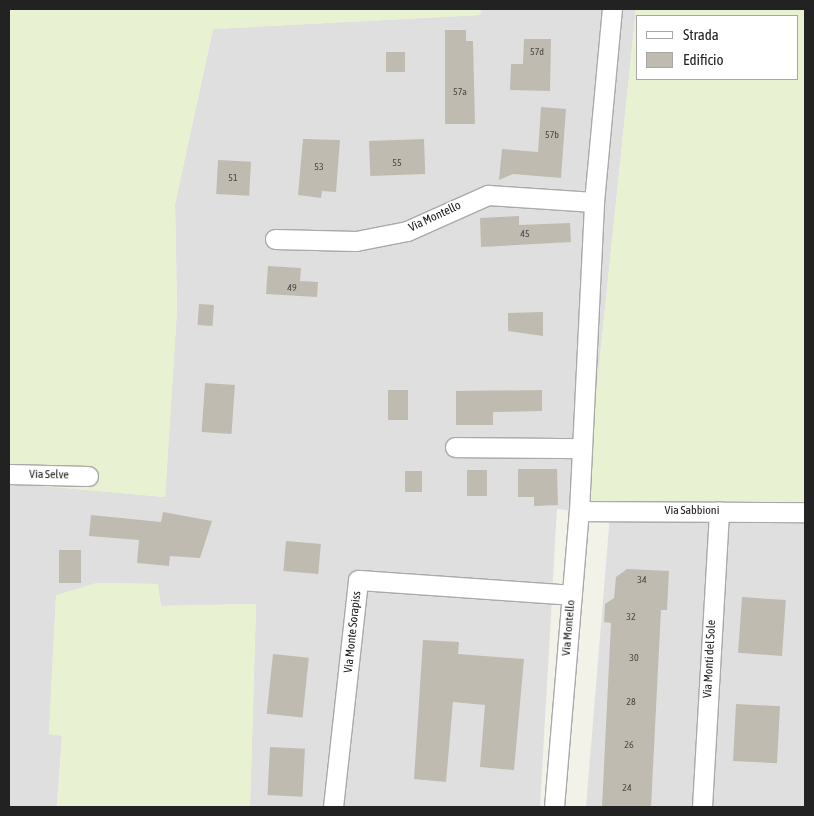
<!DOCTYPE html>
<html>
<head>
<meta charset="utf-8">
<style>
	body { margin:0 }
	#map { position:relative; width:814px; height:816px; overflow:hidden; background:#f3f2e8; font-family:"Asap Condensed",sans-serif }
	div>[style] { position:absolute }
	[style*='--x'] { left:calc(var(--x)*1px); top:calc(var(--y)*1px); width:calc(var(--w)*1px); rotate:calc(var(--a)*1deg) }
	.residential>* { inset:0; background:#e0dfdf }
	.farmland>* { inset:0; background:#e8f2d2 }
	.building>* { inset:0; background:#c0bbb0; transform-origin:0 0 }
	.roads { filter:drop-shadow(1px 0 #a9a9a9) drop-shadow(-1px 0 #a9a9a9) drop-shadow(0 1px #a9a9a9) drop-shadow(0 -1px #a9a9a9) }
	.street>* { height:19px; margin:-9.5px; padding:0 9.5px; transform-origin:9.5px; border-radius:9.5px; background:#fff }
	span { translate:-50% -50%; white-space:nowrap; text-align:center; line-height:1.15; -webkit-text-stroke:4px #fff; paint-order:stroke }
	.number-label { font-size:10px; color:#4a4846 }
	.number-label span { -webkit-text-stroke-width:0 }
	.street-label { font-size:12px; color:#222 }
	.frame { position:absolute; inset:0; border:10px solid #222; pointer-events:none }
	.legend { position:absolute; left:636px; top:15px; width:162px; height:65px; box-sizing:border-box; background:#fff; border:1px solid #a7a7a7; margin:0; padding:6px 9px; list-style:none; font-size:15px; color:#222 }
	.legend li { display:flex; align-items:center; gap:10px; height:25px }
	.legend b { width:25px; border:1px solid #a7a7a7 }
</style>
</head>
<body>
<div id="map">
	<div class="residential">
		<i style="clip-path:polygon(481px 9px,636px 9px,584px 512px,557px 509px,540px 807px,250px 807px,256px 604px,161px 606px,157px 584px,97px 583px,56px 596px,49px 734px,62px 735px,57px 807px,9px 807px,9px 483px,165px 497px,177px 309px,175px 204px,213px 29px,480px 15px)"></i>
		<i style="clip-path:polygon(805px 503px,805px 807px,586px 807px,610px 515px)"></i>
	</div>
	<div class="farmland">
		<i style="clip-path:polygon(9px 9px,481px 9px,480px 15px,213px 29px,175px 204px,177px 309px,165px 497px,9px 483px)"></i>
		<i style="clip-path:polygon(evenodd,636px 9px,805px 9px,805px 503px,584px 512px,636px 9px,638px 16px,798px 16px,798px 79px,638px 79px,638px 16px)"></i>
		<i style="clip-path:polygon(97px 583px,158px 584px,161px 606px,256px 604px,250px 807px,58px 807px,62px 736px,49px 734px,56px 595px)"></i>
	</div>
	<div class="building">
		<i style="clip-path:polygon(445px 30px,466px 30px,466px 41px,473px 41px,475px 124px,445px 124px)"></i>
		<i style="clip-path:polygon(524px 39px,551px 39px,550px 91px,510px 90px,511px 64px,523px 64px)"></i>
		<i style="left:386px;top:52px;width:19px;height:20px"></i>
		<i style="clip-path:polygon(541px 107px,566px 109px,561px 178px,513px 174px,499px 180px,502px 149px,538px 152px)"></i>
		<i style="clip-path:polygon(303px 139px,340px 140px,336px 192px,322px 191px,321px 198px,298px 195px)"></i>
		<i style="left:424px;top:139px;width:35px;height:55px;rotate:88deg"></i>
		<i style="left:218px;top:160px;width:33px;height:34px;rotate:3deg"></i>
		<i style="clip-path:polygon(519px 216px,519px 225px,570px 223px,571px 242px,481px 247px,480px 218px)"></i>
		<i style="clip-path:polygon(268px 266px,301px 268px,300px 281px,318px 282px,317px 297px,266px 294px)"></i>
		<i style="left:199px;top:304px;width:15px;height:21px;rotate:4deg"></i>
		<i style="clip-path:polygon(543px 312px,543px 336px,508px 331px,508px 313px)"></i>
		<i style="left:205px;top:383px;width:30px;height:49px;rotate:4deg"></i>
		<i style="left:388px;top:390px;width:20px;height:30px"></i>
		<i style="clip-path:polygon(542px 390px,542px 411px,493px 412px,493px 425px,456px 425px,456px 391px)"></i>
		<i style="clip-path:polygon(518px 469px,557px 469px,558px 505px,534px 506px,534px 497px,518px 497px)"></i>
		<i style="left:467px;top:470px;width:20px;height:26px"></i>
		<i style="left:405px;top:471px;width:17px;height:21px"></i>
		<i style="clip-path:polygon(163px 512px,212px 521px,200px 558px,170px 556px,169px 566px,137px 563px,139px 540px,89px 536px,91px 515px,161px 522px)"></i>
		<i style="left:286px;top:541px;width:35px;height:30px;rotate:5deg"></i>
		<i style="left:59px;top:550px;width:22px;height:33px"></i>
		<i style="clip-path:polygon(627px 569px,669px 571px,667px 610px,661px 610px,651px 807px,602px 807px,611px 623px,604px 622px,605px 604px,614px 598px,616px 577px)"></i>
		<i style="left:742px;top:597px;width:44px;height:56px;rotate:4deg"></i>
		<i style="clip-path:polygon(423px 640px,459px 642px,458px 654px,524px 659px,514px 770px,480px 767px,485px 705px,453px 702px,446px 782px,414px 779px)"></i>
		<i style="left:273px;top:654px;width:36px;height:60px;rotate:6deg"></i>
		<i style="left:736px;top:704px;width:44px;height:57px;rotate:3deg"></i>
		<i style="left:270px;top:747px;width:35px;height:48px;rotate:3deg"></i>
	</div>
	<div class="roads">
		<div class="street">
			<i style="--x:275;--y:239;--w:81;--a:1.4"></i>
			<i style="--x:356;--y:241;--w:52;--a:-11.1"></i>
			<i style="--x:407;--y:231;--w:89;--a:-24"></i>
			<i style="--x:488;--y:195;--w:106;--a:3.8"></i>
			<i style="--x:455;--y:447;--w:124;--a:0.5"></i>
			<i style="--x:9;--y:474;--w:79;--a:1.5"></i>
			<i style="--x:579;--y:511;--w:226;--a:0.3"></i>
			<i style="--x:333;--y:807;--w:228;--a:-83.7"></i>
			<i style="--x:358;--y:580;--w:214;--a:4"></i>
			<i style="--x:554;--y:807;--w:297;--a:-85.2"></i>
			<i style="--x:579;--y:511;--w:309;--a:-87.2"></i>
			<i style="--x:594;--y:202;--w:194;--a:-84.7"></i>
			<i style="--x:702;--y:807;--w:296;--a:-86.7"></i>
		</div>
	</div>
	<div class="number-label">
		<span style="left:537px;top:52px">57d</span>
		<span style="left:460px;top:92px">57a</span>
		<span style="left:552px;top:135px">57b</span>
		<span style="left:397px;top:163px">55</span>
		<span style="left:319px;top:167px">53</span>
		<span style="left:233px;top:178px">51</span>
		<span style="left:525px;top:234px">45</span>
		<span style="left:292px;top:288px">49</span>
		<span style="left:642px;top:580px">34</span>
		<span style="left:631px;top:617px">32</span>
		<span style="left:634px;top:658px">30</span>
		<span style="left:631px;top:702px">28</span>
		<span style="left:629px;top:745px">26</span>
		<span style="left:627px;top:788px">24</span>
	</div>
	<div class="street-label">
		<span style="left:435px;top:217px;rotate:-25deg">Via Montello</span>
		<span style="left:49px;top:475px;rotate:1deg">Via Selve</span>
		<span style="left:692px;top:511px">Via Sabbioni</span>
		<span style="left:569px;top:628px;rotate:-85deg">Via Montello</span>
		<span style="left:353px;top:632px;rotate:-84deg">Via Monte Sorapiss</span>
		<span style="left:710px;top:659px;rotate:-87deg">Via Monti del Sole</span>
	</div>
	<div class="frame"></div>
	<ul class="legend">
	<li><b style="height:6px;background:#fff"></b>Strada</li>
	<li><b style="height:14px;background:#c0bbb0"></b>Edificio</li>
	</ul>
</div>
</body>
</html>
